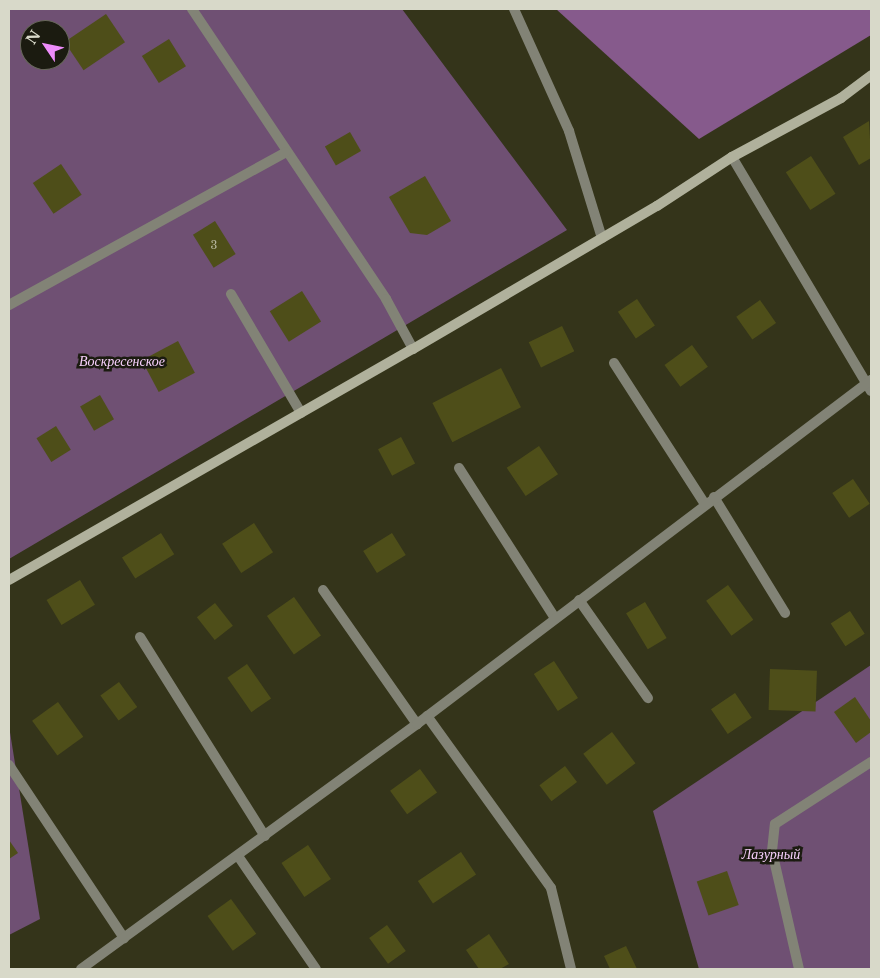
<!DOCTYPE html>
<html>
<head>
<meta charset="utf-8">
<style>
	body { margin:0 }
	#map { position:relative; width:880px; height:978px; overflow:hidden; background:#34341a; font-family:"Libre Baskerville",serif }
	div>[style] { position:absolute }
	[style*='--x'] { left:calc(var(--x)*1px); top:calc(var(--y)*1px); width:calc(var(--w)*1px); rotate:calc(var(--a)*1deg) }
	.green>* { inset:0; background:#6f5073 }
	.forest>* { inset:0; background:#865a8c }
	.building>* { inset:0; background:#4e4e19; transform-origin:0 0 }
	.lane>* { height:10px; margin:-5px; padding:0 5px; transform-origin:5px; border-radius:5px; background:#828376 }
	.street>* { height:10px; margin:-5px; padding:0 5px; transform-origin:5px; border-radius:5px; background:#828376 }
	.secondary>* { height:10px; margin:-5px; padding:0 5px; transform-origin:5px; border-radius:5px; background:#b0b19c }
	span { translate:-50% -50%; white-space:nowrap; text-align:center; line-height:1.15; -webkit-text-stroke:5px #1b1b10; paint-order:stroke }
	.number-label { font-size:11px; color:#b6b69d }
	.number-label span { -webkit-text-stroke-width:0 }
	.park-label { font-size:14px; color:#f7d0fc; font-style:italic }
	.frame { position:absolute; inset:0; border:10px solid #d8d9c9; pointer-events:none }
	.north { position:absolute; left:20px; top:20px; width:50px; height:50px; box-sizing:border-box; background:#1b1b10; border:1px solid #67675a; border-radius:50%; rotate:304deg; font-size:14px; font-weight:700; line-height:20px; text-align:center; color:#d8d9c9 }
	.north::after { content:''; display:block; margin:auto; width:18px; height:22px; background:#ed8cfa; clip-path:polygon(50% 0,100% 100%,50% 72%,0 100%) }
</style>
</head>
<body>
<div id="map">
	<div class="green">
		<i style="clip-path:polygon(evenodd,9px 9px,402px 9px,567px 230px,9px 559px,9px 9px,30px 30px,60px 30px,60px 60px,30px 60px,30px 30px)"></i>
		<i style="clip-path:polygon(871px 665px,871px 969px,699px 969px,653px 811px)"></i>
		<i style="clip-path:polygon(9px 726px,40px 919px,9px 935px)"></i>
	</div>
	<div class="forest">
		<i style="clip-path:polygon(556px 9px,871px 9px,871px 35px,699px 139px)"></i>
	</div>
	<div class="building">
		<i style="left:106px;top:14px;width:34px;height:50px;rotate:56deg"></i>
		<i style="left:169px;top:39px;width:32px;height:32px;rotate:58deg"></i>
		<i style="clip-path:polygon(869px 121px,871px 158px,859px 165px,843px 137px)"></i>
		<i style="left:350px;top:132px;width:22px;height:29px;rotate:60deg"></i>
		<i style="left:811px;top:156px;width:45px;height:30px;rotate:57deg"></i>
		<i style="left:61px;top:164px;width:37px;height:34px;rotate:56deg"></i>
		<i style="clip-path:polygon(425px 176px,451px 221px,427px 235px,410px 233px,389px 197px)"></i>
		<i style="left:215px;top:221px;width:39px;height:26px;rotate:58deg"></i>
		<i style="left:302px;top:291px;width:36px;height:38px;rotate:58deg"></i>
		<i style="left:637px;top:299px;width:32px;height:23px;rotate:56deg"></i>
		<i style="left:760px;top:300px;width:28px;height:29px;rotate:55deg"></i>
		<i style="left:562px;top:326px;width:28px;height:37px;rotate:64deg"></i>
		<i style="left:178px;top:341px;width:36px;height:41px;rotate:62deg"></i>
		<i style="left:692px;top:345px;width:27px;height:34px;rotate:54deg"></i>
		<i style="left:501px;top:368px;width:44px;height:77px;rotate:63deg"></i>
		<i style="left:100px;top:395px;width:28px;height:23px;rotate:60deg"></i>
		<i style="left:56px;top:426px;width:28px;height:23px;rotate:58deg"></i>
		<i style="left:401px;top:437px;width:30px;height:26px;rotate:62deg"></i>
		<i style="left:539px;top:446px;width:34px;height:39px;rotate:56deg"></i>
		<i style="left:853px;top:479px;width:30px;height:25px;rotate:56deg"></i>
		<i style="left:254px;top:523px;width:35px;height:38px;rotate:57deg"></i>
		<i style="left:161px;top:533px;width:25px;height:46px;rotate:58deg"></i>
		<i style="left:392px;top:533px;width:26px;height:34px;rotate:58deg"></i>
		<i style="left:80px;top:580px;width:29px;height:39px;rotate:59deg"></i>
		<i style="left:728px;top:585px;width:43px;height:27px;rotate:54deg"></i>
		<i style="left:294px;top:597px;width:47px;height:33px;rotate:55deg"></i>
		<i style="left:645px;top:602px;width:42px;height:22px;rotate:59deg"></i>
		<i style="left:215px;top:603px;width:29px;height:23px;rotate:52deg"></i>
		<i style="left:850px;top:611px;width:27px;height:23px;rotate:57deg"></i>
		<i style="left:554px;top:661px;width:44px;height:24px;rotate:57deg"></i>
		<i style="left:247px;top:664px;width:42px;height:24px;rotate:55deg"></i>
		<i style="left:770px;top:669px;width:47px;height:41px;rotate:2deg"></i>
		<i style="left:119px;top:682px;width:31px;height:23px;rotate:54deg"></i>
		<i style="left:735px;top:693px;width:30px;height:29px;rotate:56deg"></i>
		<i style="clip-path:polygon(855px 697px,871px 721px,871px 732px,856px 743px,834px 712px)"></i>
		<i style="left:58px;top:702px;width:43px;height:32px;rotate:54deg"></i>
		<i style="left:612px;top:732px;width:39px;height:36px;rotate:53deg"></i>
		<i style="left:565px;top:766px;width:20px;height:32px;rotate:53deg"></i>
		<i style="left:420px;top:769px;width:29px;height:37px;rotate:54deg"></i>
		<i style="clip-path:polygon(9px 840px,18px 853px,9px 859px)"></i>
		<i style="left:308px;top:845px;width:41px;height:32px;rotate:56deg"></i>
		<i style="left:461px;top:852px;width:27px;height:52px;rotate:56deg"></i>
		<i style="left:727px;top:871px;width:36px;height:32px;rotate:71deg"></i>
		<i style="left:231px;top:899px;width:43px;height:29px;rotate:54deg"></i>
		<i style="left:387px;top:925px;width:32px;height:22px;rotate:54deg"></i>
		<i style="clip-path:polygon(489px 934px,509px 964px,500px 969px,479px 969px,466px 950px)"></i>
		<i style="clip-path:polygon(626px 946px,637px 969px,610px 969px,604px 956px)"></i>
	</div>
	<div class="lane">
		<i style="--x:514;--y:9;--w:134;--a:65.7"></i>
		<i style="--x:569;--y:131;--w:112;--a:72.9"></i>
		<i style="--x:231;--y:294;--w:138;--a:59.5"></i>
		<i style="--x:614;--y:363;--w:168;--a:57.2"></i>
		<i style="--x:459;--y:468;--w:178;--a:57.4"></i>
		<i style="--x:714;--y:497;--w:136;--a:58.5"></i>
		<i style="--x:323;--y:590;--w:164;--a:55"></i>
		<i style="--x:579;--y:600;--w:120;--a:54.9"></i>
		<i style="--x:140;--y:637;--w:235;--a:57.9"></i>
		<i style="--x:9;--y:765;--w:208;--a:56.4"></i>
	</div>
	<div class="street">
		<i style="--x:192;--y:9;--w:349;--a:56.2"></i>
		<i style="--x:386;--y:299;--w:57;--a:61.6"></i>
		<i style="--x:732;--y:157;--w:272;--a:59.3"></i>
		<i style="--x:9;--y:305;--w:316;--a:-28.9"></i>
		<i style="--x:427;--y:716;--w:212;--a:54.2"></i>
		<i style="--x:551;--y:888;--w:83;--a:76.1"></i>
		<i style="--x:238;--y:856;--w:137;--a:55.4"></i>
		<i style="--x:81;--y:969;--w:416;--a:-36.1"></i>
		<i style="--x:417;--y:724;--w:570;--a:-37.15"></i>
		<i style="--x:799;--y:969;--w:121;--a:-102.9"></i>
		<i style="--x:772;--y:851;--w:27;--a:-84"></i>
		<i style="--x:775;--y:824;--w:114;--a:-32.9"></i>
	</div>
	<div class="secondary">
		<i style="--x:9;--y:580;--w:465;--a:-29.8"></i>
		<i style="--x:413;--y:349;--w:283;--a:-30.4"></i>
		<i style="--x:657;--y:206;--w:90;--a:-33.2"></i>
		<i style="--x:732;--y:157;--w:124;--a:-28.4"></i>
		<i style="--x:841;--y:98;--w:38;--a:-37"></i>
	</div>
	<div class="number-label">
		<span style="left:214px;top:245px">3</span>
	</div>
	<div class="park-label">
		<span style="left:122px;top:361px">Воскресенское</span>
		<span style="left:771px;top:854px">Лазурный</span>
	</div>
	<div class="frame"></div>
	<div class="north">N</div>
</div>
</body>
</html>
